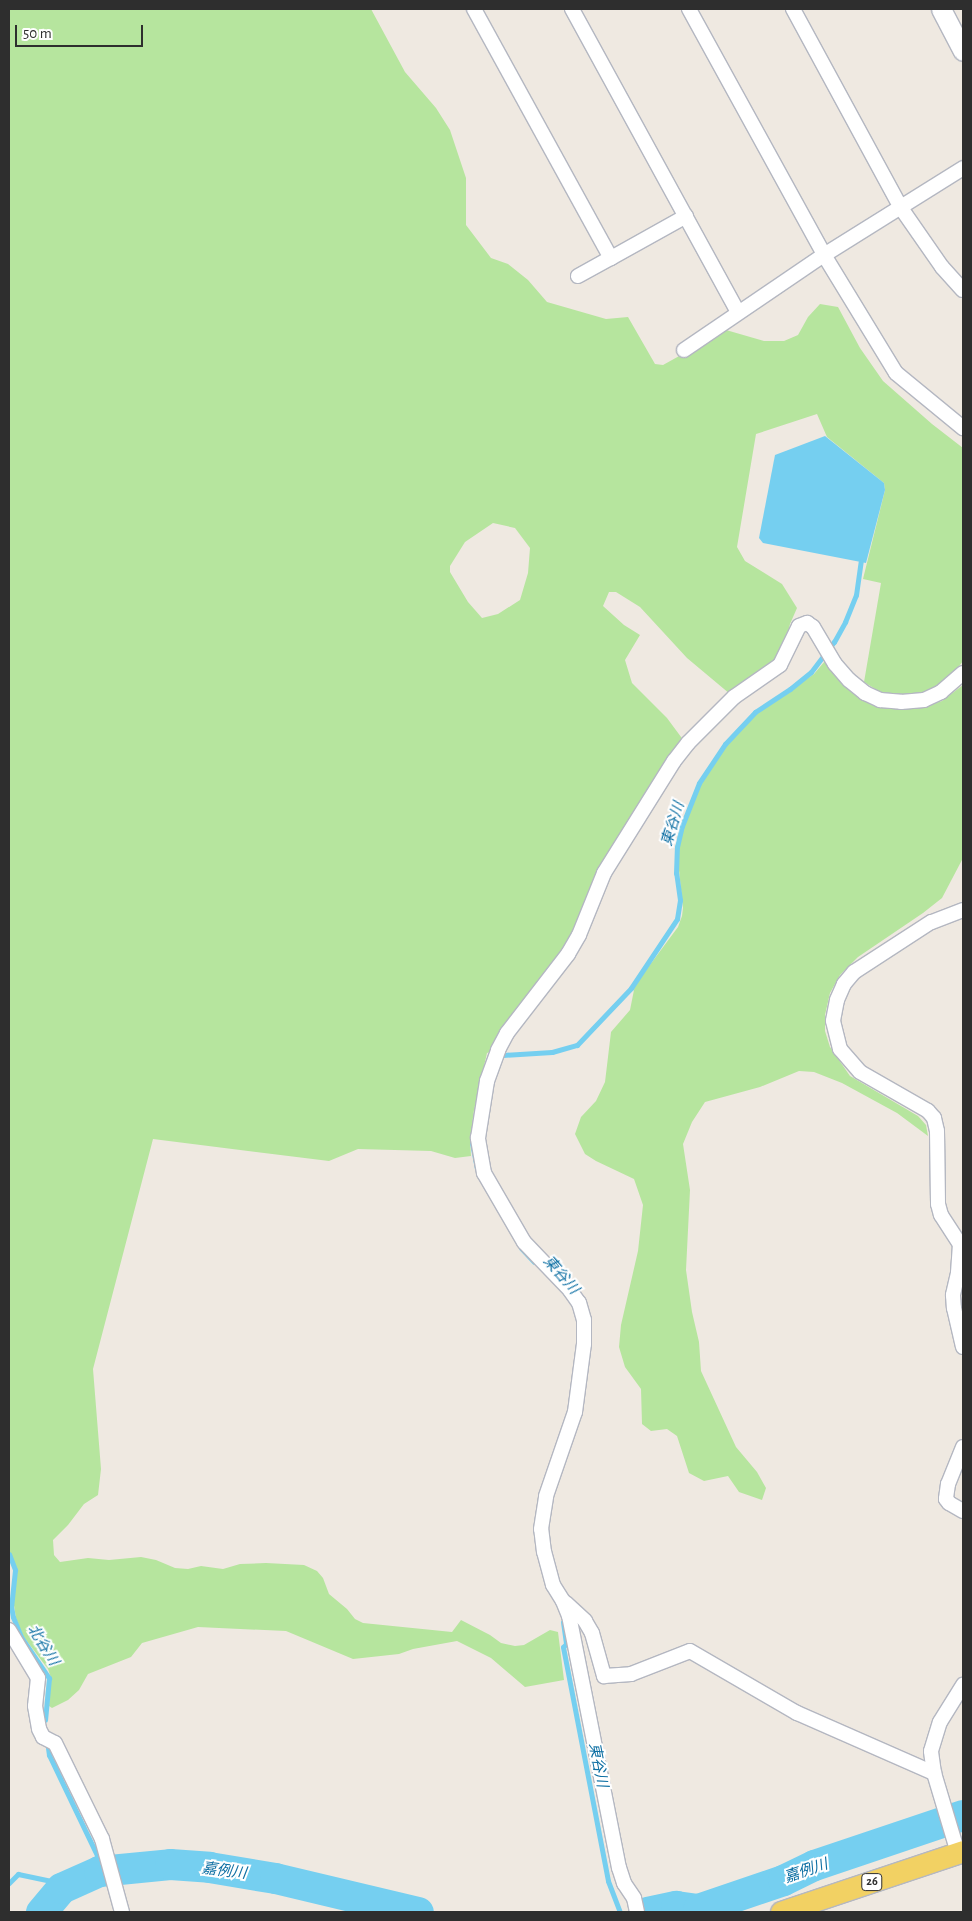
<!DOCTYPE html>
<html>
<head>
<meta charset="utf-8">
<style>
	body { margin:0 }
	#map { position:relative; width:972px; height:1921px; overflow:hidden; background:#efe9e1; font-family:"Alegreya Sans","Noto Sans JP",sans-serif }
	div>[style] { position:absolute }
	[style*='--x'] { left:calc(var(--x)*1px); top:calc(var(--y)*1px); width:calc(var(--w)*1px); rotate:calc(var(--a)*1deg) }
	.green>* { inset:0; background:#b6e59e }
	.water>* { inset:0; background:#75cff0 }
	.stream>* { height:5px; margin:-2.5px; padding:0 2.5px; transform-origin:2.5px; border-radius:2.5px; background:#75cff0 }
	.river>* { height:31px; margin:-15.5px; padding:0 15.5px; transform-origin:15.5px; border-radius:15.5px; background:#75cff0 }
	.roads { filter:drop-shadow(1px 0 #b4b7c1) drop-shadow(-1px 0 #b4b7c1) drop-shadow(0 1px #b4b7c1) drop-shadow(0 -1px #b4b7c1) }
	.street>* { height:14px; margin:-7px; padding:0 7px; transform-origin:7px; border-radius:7px; background:#fff }
	.secondary>* { height:19px; margin:-9.5px; padding:0 9.5px; transform-origin:9.5px; border-radius:9.5px; background:#fff }
	.primary>* { height:21px; margin:-10.5px; padding:0 10.5px; transform-origin:10.5px; border-radius:10.5px; background:#f2d163 }
	span { translate:-50% -50%; white-space:nowrap; text-align:center; line-height:1.15; -webkit-text-stroke:4px #fff; paint-order:stroke }
	.shield-label span { padding:1px 4px; background:#fff; border:1px solid; border-radius:4px; -webkit-text-stroke-width:0 }
	.shield-label { font-size:12px; color:#2e2e2e; font-weight:700 }
	.water-label { font-size:15px; color:#0d6fa3; font-style:italic }
	.frame { position:absolute; inset:0; border:10px solid #2e2e2e; pointer-events:none }
	.scale { position:absolute; left:15px; top:25px; width:128px; height:22px; box-sizing:border-box; border:2px solid #2e2e2e; border-top:0; padding-left:6px; font-size:15px; line-height:18px; white-space:nowrap; color:#2e2e2e; -webkit-text-stroke:4px #fff; paint-order:stroke }
</style>
</head>
<body>
<div id="map">
	<div class="green">
		<i style="clip-path:polygon(evenodd,9px 9px,371px 9px,405px 72px,436px 108px,450px 130px,466px 178px,466px 225px,491px 258px,508px 264px,528px 280px,547px 302px,606px 319px,628px 317px,655px 364px,663px 365px,726px 330px,764px 341px,784px 341px,798px 335px,808px 317px,820px 304px,838px 307px,860px 348px,883px 381px,932px 424px,963px 448px,963px 661px,947px 682px,935px 688px,918px 694px,899px 696px,880px 692px,864px 682px,881px 583px,863px 579px,885px 490px,884px 483px,827px 437px,817px 414px,756px 434px,737px 547px,745px 561px,782px 584px,797px 608px,790px 624px,784px 649px,777px 662px,730px 694px,687px 658px,640px 607px,616px 592px,609px 592px,603px 606px,624px 625px,640px 635px,625px 660px,632px 683px,667px 718px,684px 741px,575px 936px,492px 1051px,487px 1053px,474px 1110px,470px 1140px,471px 1156px,455px 1158px,431px 1151px,358px 1149px,329px 1161px,153px 1139px,93px 1369px,101px 1469px,98px 1495px,84px 1504px,68px 1525px,53px 1540px,54px 1555px,60px 1562px,88px 1558px,109px 1560px,141px 1557px,156px 1560px,175px 1568px,188px 1569px,201px 1566px,223px 1569px,240px 1564px,266px 1563px,304px 1565px,317px 1571px,323px 1578px,329px 1594px,347px 1609px,355px 1619px,363px 1623px,452px 1632px,461px 1620px,490px 1635px,501px 1643px,515px 1646px,524px 1645px,550px 1630px,558px 1632px,564px 1680px,525px 1687px,491px 1658px,457px 1641px,413px 1649px,399px 1654px,353px 1659px,286px 1631px,198px 1627px,142px 1643px,131px 1657px,88px 1674px,79px 1690px,68px 1700px,52px 1708px,49px 1706px,51px 1678px,48px 1669px,23px 1636px,16px 1618px,13px 1599px,17px 1572px,9px 1550px,9px 9px,493px 523px,515px 528px,530px 548px,528px 573px,520px 600px,498px 614px,482px 618px,468px 602px,450px 572px,450px 566px,465px 542px,493px 523px)"></i>
		<i style="clip-path:polygon(825px 661px,841px 682px,856px 694px,879px 706px,916px 709px,942px 701px,963px 685px,963px 858px,942px 898px,923px 913px,858px 957px,840px 975px,830px 993px,825px 1015px,825px 1031px,830px 1047px,850px 1076px,918px 1116px,926px 1125px,928px 1136px,897px 1113px,842px 1083px,814px 1072px,799px 1071px,760px 1087px,705px 1102px,692px 1122px,683px 1144px,690px 1190px,686px 1270px,692px 1312px,699px 1342px,701px 1371px,736px 1447px,757px 1472px,766px 1488px,762px 1500px,739px 1492px,728px 1476px,704px 1481px,689px 1473px,677px 1436px,667px 1429px,651px 1431px,642px 1424px,641px 1389px,625px 1367px,619px 1347px,621px 1325px,638px 1251px,643px 1205px,634px 1179px,596px 1161px,585px 1154px,575px 1134px,581px 1117px,596px 1101px,605px 1082px,611px 1032px,630px 1010px,635px 985px,678px 927px,682px 916px,683px 908px,678px 861px,679px 848px,684px 827px,700px 786px,729px 742px,757px 713px,814px 674px)"></i>
	</div>
	<div class="water">
		<i style="clip-path:polygon(825px 436px,884px 483px,885px 490px,866px 563px,763px 543px,759px 538px,775px 455px)"></i>
	</div>
	<div class="stream">
		<i style="--x:503;--y:1055;--w:49;--a:-3.5"></i>
		<i style="--x:552;--y:1052;--w:26;--a:-16"></i>
		<i style="--x:577;--y:1045;--w:79;--a:-46.5"></i>
		<i style="--x:631;--y:988;--w:83;--a:-56.3"></i>
		<i style="--x:677;--y:919;--w:19;--a:-81"></i>
		<i style="--x:680;--y:900;--w:27;--a:-98"></i>
		<i style="--x:676;--y:873;--w:26;--a:-88"></i>
		<i style="--x:677;--y:847;--w:22;--a:-77"></i>
		<i style="--x:682;--y:826;--w:46;--a:-68.4"></i>
		<i style="--x:699;--y:783;--w:47;--a:-56.3"></i>
		<i style="--x:725;--y:744;--w:44;--a:-46.8"></i>
		<i style="--x:755;--y:712;--w:42;--a:-33.3"></i>
		<i style="--x:790;--y:689;--w:27;--a:-39"></i>
		<i style="--x:811;--y:672;--w:38;--a:-53"></i>
		<i style="--x:834;--y:642;--w:23;--a:-61"></i>
		<i style="--x:845;--y:622;--w:29;--a:-68"></i>
		<i style="--x:856;--y:595;--w:34;--a:-82"></i>
		<i style="--x:472;--y:1143;--w:26;--a:79"></i>
		<i style="--x:521;--y:1248;--w:19;--a:47"></i>
		<i style="--x:9;--y:1554;--w:17;--a:69"></i>
		<i style="--x:15;--y:1570;--w:36;--a:96"></i>
		<i style="--x:11;--y:1606;--w:11;--a:80"></i>
		<i style="--x:13;--y:1617;--w:22;--a:68"></i>
		<i style="--x:21;--y:1637;--w:50;--a:55.7"></i>
		<i style="--x:49;--y:1678;--w:42;--a:95.4"></i>
		<i style="--x:563;--y:1622;--w:22;--a:82"></i>
		<i style="--x:566;--y:1644;--w:4;--a:135"></i>
		<i style="--x:563;--y:1647;--w:238;--a:79.1"></i>
		<i style="--x:608;--y:1881;--w:33;--a:69"></i>
		<i style="--x:48;--y:1748;--w:7;--a:82"></i>
		<i style="--x:49;--y:1755;--w:111;--a:64.4"></i>
		<i style="--x:97;--y:1855;--w:16;--a:83"></i>
		<i style="--x:9;--y:1883;--w:13;--a:-45"></i>
		<i style="--x:18;--y:1874;--w:34;--a:12"></i>
		<i style="--x:51;--y:1881;--w:12;--a:35"></i>
	</div>
	<div class="river">
		<i style="--x:41;--y:1912;--w:31;--a:-50"></i>
		<i style="--x:61;--y:1888;--w:42;--a:-24.1"></i>
		<i style="--x:99;--y:1871;--w:71;--a:-5.6"></i>
		<i style="--x:170;--y:1864;--w:39;--a:4"></i>
		<i style="--x:209;--y:1867;--w:67;--a:9.5"></i>
		<i style="--x:275;--y:1878;--w:147;--a:13.4"></i>
		<i style="--x:647;--y:1912;--w:30;--a:-12"></i>
		<i style="--x:676;--y:1906;--w:22;--a:8"></i>
		<i style="--x:698;--y:1909;--w:90;--a:-18.8"></i>
		<i style="--x:783;--y:1880;--w:34;--a:-26"></i>
		<i style="--x:814;--y:1865;--w:157;--a:-18.6"></i>
	</div>
	<div class="roads">
		<div class="street">
			<i style="--x:474;--y:9;--w:284;--a:61.2"></i>
			<i style="--x:611;--y:258;--w:86;--a:-29.2"></i>
			<i style="--x:572;--y:9;--w:345;--a:61.3"></i>
			<i style="--x:689;--y:9;--w:281;--a:61.2"></i>
			<i style="--x:824;--y:255;--w:138;--a:58.6"></i>
			<i style="--x:896;--y:373;--w:87;--a:39.4"></i>
			<i style="--x:793;--y:9;--w:226;--a:61.5"></i>
			<i style="--x:901;--y:208;--w:72;--a:55.2"></i>
			<i style="--x:942;--y:267;--w:31;--a:48"></i>
			<i style="--x:578;--y:276;--w:38;--a:-29"></i>
			<i style="--x:684;--y:350;--w:169;--a:-34.2"></i>
			<i style="--x:824;--y:255;--w:164;--a:-32"></i>
			<i style="--x:963;--y:910;--w:34;--a:159"></i>
			<i style="--x:931;--y:922;--w:92;--a:147"></i>
			<i style="--x:854;--y:972;--w:16;--a:130"></i>
			<i style="--x:844;--y:984;--w:17;--a:114"></i>
			<i style="--x:837;--y:1000;--w:21;--a:101"></i>
			<i style="--x:833;--y:1021;--w:29;--a:76"></i>
			<i style="--x:840;--y:1049;--w:30;--a:49"></i>
			<i style="--x:860;--y:1072;--w:78;--a:29.8"></i>
			<i style="--x:928;--y:1111;--w:9;--a:49"></i>
			<i style="--x:934;--y:1118;--w:13;--a:77"></i>
			<i style="--x:937;--y:1131;--w:73;--a:89.2"></i>
			<i style="--x:938;--y:1204;--w:11;--a:75"></i>
			<i style="--x:941;--y:1215;--w:35;--a:57"></i>
			<i style="--x:960;--y:1244;--w:29;--a:94"></i>
			<i style="--x:958;--y:1273;--w:23;--a:103"></i>
			<i style="--x:953;--y:1295;--w:13;--a:86"></i>
			<i style="--x:954;--y:1308;--w:40;--a:77"></i>
			<i style="--x:963;--y:1447;--w:40;--a:112"></i>
			<i style="--x:948;--y:1484;--w:15;--a:98"></i>
			<i style="--x:946;--y:1499;--w:5;--a:53"></i>
			<i style="--x:949;--y:1503;--w:16;--a:30"></i>
			<i style="--x:566;--y:1603;--w:26;--a:43"></i>
			<i style="--x:585;--y:1621;--w:14;--a:60"></i>
			<i style="--x:592;--y:1633;--w:45;--a:74.4"></i>
			<i style="--x:604;--y:1676;--w:27;--a:-4"></i>
			<i style="--x:631;--y:1674;--w:63;--a:-21.3"></i>
			<i style="--x:690;--y:1651;--w:124;--a:30.1"></i>
			<i style="--x:797;--y:1713;--w:150;--a:23.7"></i>
			<i style="--x:934;--y:1773;--w:84;--a:73.3"></i>
			<i style="--x:9;--y:1630;--w:56;--a:58.9"></i>
			<i style="--x:38;--y:1678;--w:28;--a:96"></i>
			<i style="--x:35;--y:1706;--w:23;--a:80"></i>
			<i style="--x:39;--y:1729;--w:9;--a:63"></i>
			<i style="--x:43;--y:1737;--w:13;--a:27"></i>
			<i style="--x:55;--y:1743;--w:107;--a:63.9"></i>
			<i style="--x:102;--y:1839;--w:76;--a:74.7"></i>
			<i style="--x:934;--y:1773;--w:22;--a:-98"></i>
			<i style="--x:931;--y:1751;--w:30;--a:-73"></i>
			<i style="--x:940;--y:1722;--w:44;--a:-58.1"></i>
			<i style="--x:637;--y:1912;--w:14;--a:-102"></i>
			<i style="--x:634;--y:1898;--w:18;--a:-124"></i>
			<i style="--x:624;--y:1883;--w:16;--a:-108"></i>
			<i style="--x:619;--y:1868;--w:257;--a:-101.2"></i>
			<i style="--x:569;--y:1616;--w:16;--a:-112"></i>
			<i style="--x:563;--y:1601;--w:19;--a:-122"></i>
			<i style="--x:553;--y:1585;--w:34;--a:-105"></i>
			<i style="--x:544;--y:1552;--w:23;--a:-97"></i>
			<i style="--x:541;--y:1529;--w:33;--a:-81"></i>
			<i style="--x:546;--y:1496;--w:89;--a:-71"></i>
			<i style="--x:575;--y:1412;--w:69;--a:-82.5"></i>
			<i style="--x:584;--y:1344;--w:24;--a:-90"></i>
			<i style="--x:584;--y:1320;--w:18;--a:-106"></i>
			<i style="--x:579;--y:1303;--w:16;--a:-125"></i>
			<i style="--x:570;--y:1290;--w:66;--a:-133.8"></i>
			<i style="--x:524;--y:1242;--w:80;--a:-120.1"></i>
			<i style="--x:484;--y:1173;--w:36;--a:-100"></i>
			<i style="--x:478;--y:1138;--w:58;--a:-81"></i>
			<i style="--x:487;--y:1081;--w:33;--a:-70"></i>
			<i style="--x:498;--y:1050;--w:19;--a:-62"></i>
			<i style="--x:507;--y:1033;--w:100;--a:-52.3"></i>
			<i style="--x:568;--y:954;--w:22;--a:-60"></i>
			<i style="--x:579;--y:935;--w:67;--a:-68"></i>
			<i style="--x:604;--y:873;--w:132;--a:-58"></i>
			<i style="--x:674;--y:761;--w:23;--a:-52"></i>
			<i style="--x:688;--y:743;--w:65;--a:-45"></i>
			<i style="--x:734;--y:697;--w:56;--a:-34.8"></i>
			<i style="--x:780;--y:665;--w:43;--a:-64"></i>
			<i style="--x:799;--y:626;--w:9;--a:-21"></i>
			<i style="--x:807;--y:623;--w:7;--a:34"></i>
			<i style="--x:813;--y:627;--w:43;--a:59.3"></i>
			<i style="--x:835;--y:664;--w:21;--a:49"></i>
			<i style="--x:849;--y:680;--w:21;--a:39"></i>
			<i style="--x:865;--y:693;--w:17;--a:25"></i>
			<i style="--x:880;--y:700;--w:21;--a:5"></i>
			<i style="--x:901;--y:702;--w:23;--a:-5"></i>
			<i style="--x:924;--y:700;--w:19;--a:-25"></i>
			<i style="--x:941;--y:692;--w:29;--a:-41"></i>
		</div>
		<div class="secondary">
			<i style="--x:941;--y:9;--w:47;--a:62.4"></i>
		</div>
		<div class="primary">
			<i style="--x:781;--y:1912;--w:192;--a:-18.5"></i>
		</div>
	</div>
	<div class="shield-label">
		<span style="left:872px;top:1882px">26</span>
	</div>
	<div class="water-label">
		<span style="left:673px;top:824px;rotate:-73deg">東谷川</span>
		<span style="left:561px;top:1275px;rotate:49deg">東谷川</span>
		<span style="left:43px;top:1645px;rotate:58deg">北谷川</span>
		<span style="left:598px;top:1765px;rotate:79deg">東谷川</span>
		<span style="left:224px;top:1871px;rotate:7deg">嘉例川</span>
		<span style="left:806px;top:1871px;rotate:-19deg">嘉例川</span>
	</div>
	<div class="frame"></div>
	<div class="scale">50 m</div>
</div>
</body>
</html>
